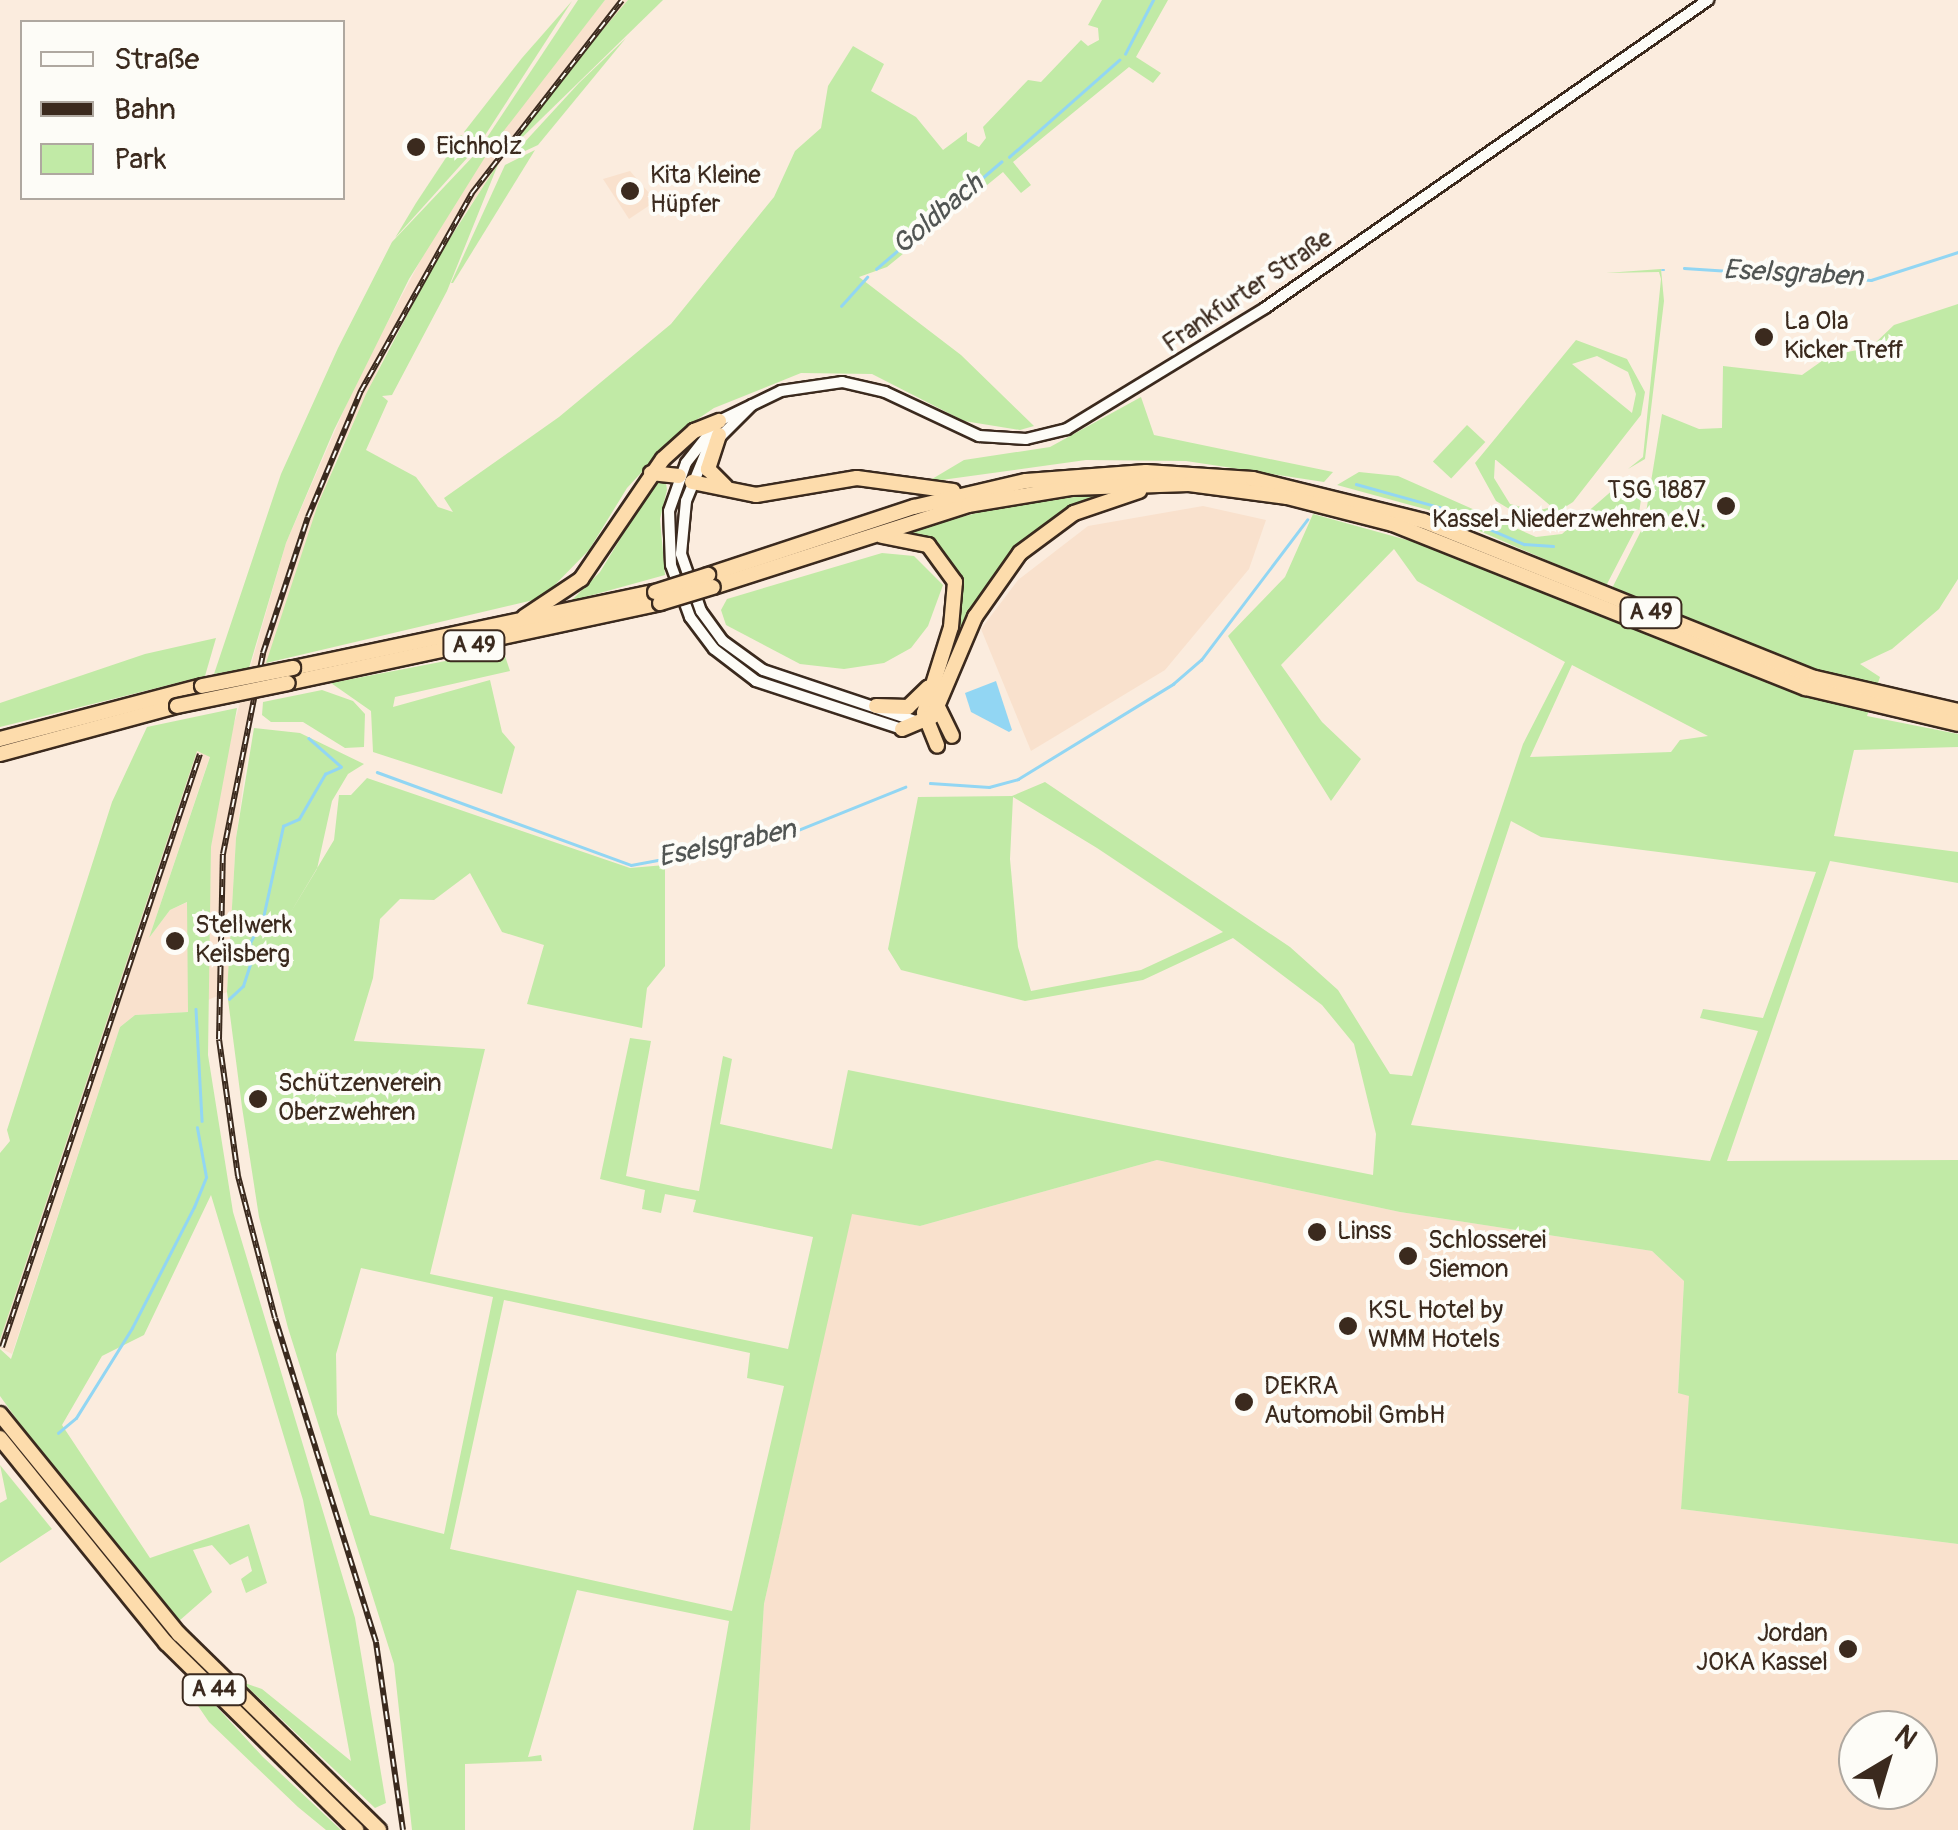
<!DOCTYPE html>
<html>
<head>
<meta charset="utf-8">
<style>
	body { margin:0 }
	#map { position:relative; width:1958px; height:1830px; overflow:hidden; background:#fbecde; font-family:Pangolin,sans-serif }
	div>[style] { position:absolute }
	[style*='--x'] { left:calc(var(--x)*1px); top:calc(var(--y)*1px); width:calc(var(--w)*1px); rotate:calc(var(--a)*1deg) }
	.built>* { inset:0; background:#f9e1cd }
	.green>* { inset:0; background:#c1eaa6; transform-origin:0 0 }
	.water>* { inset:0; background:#92d6f3 }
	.stream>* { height:2.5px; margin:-1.25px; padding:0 1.25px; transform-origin:1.25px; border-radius:1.25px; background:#92d6f3 }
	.roads { filter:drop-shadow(2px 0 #3b2a1e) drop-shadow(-2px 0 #3b2a1e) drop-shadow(0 2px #3b2a1e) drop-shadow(0 -2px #3b2a1e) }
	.secondary>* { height:10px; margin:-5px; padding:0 5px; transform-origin:5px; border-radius:5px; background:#fdfcf7 }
	.motorway>* { height:14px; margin:-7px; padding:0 7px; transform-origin:7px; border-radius:7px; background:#fddcac }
	.rail>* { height:6px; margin-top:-3px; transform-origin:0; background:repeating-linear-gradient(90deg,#fdfcf7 0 8px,#3b2a1e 0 16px); box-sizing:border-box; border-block:2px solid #3b2a1e }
	.bridges { filter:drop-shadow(2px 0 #3b2a1e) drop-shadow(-2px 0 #3b2a1e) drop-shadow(0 2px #3b2a1e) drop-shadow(0 -2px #3b2a1e) }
	.motorway-bridge>* { height:14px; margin:-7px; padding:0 7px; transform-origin:7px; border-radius:7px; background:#fddcac }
	.dots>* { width:28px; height:28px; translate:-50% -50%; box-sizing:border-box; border:5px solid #fdfcf7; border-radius:50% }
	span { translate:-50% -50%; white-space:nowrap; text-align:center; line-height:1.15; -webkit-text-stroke:8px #fdfcf7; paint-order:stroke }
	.shield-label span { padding:2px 8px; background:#fdfcf7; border:2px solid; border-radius:8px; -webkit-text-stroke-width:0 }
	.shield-label { font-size:22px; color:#3b2a1e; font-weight:700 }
	.poi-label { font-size:25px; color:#3b2a1e }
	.left { translate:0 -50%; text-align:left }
	.right { translate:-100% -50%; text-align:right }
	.street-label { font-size:25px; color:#3b2a1e }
	.water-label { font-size:28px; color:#515553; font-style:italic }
	.legend { position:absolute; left:20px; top:20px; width:325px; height:180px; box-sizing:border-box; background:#fdfcf7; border:2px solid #afa8a0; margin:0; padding:12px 18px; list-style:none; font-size:30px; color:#3b2a1e }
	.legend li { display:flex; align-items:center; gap:20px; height:50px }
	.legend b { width:50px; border:2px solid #afa8a0 }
	.north { position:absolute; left:1838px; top:1710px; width:100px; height:100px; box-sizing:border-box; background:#fdfcf7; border:2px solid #afa8a0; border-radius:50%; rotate:38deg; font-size:28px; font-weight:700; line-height:40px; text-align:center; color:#3b2a1e }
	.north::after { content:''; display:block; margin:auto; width:35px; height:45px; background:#3b2a1e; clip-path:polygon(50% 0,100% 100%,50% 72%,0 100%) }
</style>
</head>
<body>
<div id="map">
	<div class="built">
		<i style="clip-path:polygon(605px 0,628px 0,520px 133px,457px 225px,400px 323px,335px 462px,254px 705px,236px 838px,227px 992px,208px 1000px,211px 847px,225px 755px,286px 543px,358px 378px,426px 250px,504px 126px)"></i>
		<i style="clip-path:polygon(630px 171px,656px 201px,629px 219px,603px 179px)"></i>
		<i style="clip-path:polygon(1203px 506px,1266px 520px,1249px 569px,1165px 670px,1031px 751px,981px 629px,1018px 580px,1088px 526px)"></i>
		<i style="clip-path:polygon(196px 751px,210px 756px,149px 938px,170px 910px,188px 902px,188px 1012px,135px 1015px,120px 1027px,12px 1354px,0 1348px,0 1340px)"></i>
		<i style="clip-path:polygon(evenodd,1157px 1160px,1400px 1212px,1652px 1251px,1684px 1281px,1678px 1392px,1690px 1396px,1681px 1509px,1958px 1544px,1958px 1830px,750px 1830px,764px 1604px,851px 1213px,920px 1226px,1157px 1160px,1858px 1730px,1918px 1730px,1918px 1790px,1858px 1790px,1858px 1730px)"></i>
	</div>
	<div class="green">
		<i style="clip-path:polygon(578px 0,605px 0,489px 150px,482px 145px)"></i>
		<i style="clip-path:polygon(628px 0,663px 0,501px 158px,559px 81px)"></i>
		<i style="clip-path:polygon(1102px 0,1168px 0,1136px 57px,1161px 73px,1153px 83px,1129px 67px,1013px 162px,1031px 185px,1021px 193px,1003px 172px,887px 267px,859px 277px,961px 355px,1034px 426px,1020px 430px,964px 421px,872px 374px,801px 373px,714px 408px,680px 431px,627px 488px,589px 550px,542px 598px,266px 663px,318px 504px,366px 394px,436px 260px,499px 162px,447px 291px,392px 395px,382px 396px,388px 401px,366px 450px,416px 477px,438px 507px,453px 512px,444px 498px,559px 417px,671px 324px,774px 197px,795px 151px,821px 128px,828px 86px,853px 46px,884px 64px,871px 91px,916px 117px,943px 150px,967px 132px,967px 141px,979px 147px,986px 138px,983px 127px,1028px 80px,1041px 82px,1081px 40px,1088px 46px,1099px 40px,1098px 28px,1088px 25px)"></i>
		<i style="clip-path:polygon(572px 1px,480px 143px,464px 132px,522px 58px)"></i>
		<i style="clip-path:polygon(626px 38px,538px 145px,510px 158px,579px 83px)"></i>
		<i style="clip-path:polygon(461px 135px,477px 147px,395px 238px,416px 203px)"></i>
		<i style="clip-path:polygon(480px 149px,487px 154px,409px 279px,334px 430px,286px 543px,249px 668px,214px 674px,281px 474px,338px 348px,392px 242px)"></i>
		<i style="clip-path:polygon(535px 150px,453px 283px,451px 283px,505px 165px)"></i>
		<i style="clip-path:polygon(1661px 269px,1664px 301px,1645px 459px,1628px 469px,1643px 457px,1661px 279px,1659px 272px,1606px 273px)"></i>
		<i style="clip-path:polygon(evenodd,1958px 304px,1958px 579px,1939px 609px,1892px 649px,1860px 664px,1880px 677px,1867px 716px,1958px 734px,1958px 747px,1854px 750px,1834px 836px,1958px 852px,1958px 883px,1830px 861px,1727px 1161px,1958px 1160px,1958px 1544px,1681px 1509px,1689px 1396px,1678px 1393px,1684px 1281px,1652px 1251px,1400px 1212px,1157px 1160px,920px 1226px,852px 1214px,764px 1604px,750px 1830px,693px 1830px,729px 1621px,577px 1590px,528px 1757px,541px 1755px,542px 1761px,465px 1764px,465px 1830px,412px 1830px,394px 1664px,288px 1328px,259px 1217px,242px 1107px,227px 992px,236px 838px,254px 728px,300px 733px,364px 764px,348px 774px,332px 801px,317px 869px,289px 915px,334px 840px,339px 795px,351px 795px,367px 778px,630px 868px,665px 865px,665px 966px,647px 988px,642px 1028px,527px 1004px,544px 945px,502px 932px,470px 873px,434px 900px,400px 899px,380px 919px,373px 978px,354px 1041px,485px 1049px,430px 1274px,788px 1349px,813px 1237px,693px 1212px,696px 1200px,665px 1194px,661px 1213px,642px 1209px,645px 1190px,600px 1179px,630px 1038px,651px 1041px,626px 1176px,682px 1188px,699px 1191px,723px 1056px,732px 1059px,720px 1124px,832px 1149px,848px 1070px,1373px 1175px,1376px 1134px,1354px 1044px,1322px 1005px,1233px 938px,1143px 980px,1025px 1001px,901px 970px,888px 949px,918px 797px,1012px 796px,1045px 782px,1290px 947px,1338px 990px,1390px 1074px,1412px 1076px,1523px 744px,1565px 662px,1417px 581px,1394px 549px,1281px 665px,1322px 722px,1361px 759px,1331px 801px,1228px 636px,1285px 577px,1313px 514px,1465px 556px,1598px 616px,1644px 525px,1662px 414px,1699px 429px,1722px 428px,1723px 366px,1802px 375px,1829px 356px,1871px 347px,1894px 325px,1958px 304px,1572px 665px,1708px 736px,1680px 740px,1671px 752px,1530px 757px,1572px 665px,1958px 304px,1013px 797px,1097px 848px,1223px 932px,1141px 970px,1031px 991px,1018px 947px,1010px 859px,1013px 797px,1958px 304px,1511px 821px,1541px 837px,1816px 872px,1763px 1018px,1703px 1009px,1700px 1018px,1758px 1031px,1710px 1161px,1411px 1125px,1511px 821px,1958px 304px,361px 1268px,493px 1297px,444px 1534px,370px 1515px,337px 1414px,336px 1354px,361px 1268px,1958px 304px,504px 1300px,750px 1353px,747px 1378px,784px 1386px,732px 1611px,450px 1549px,504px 1300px)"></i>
		<i style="clip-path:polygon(evenodd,1576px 340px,1627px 359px,1645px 392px,1641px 415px,1573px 502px,1548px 518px,1526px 519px,1496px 501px,1475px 463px,1576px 340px,1597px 356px,1628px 372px,1636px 394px,1632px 413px,1572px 364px,1597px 356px,1576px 340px,1495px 460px,1496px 460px,1552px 507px,1536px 511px,1510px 504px,1494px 478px,1495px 460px)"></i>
		<i style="clip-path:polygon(1141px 397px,1154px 435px,1333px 472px,1324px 482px,1186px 461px,1086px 460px,927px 482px,964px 460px,1050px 447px)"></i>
		<i style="left:1467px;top:425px;width:25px;height:50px;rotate:43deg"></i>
		<i style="clip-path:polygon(1359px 472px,1398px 476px,1536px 537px,1562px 534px,1622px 482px,1644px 480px,1637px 526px,1606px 586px,1436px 512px,1337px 485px)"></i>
		<i style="clip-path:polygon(655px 482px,666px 483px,667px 490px,660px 519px,665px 575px,571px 601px,600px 572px)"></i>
		<i style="clip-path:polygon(1114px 493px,1019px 550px,939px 681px,957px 629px,960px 578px,939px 546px,903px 532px,1016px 503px)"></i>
		<i style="clip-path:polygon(882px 553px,914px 556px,943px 585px,928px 626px,911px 648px,884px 663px,844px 669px,800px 664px,726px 625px,721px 610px,727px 599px)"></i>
		<i style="clip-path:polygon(216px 638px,205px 676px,0 727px,0 703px,145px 654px)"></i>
		<i style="clip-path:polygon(503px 650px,510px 671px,395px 697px,393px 707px,490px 680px,502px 732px,515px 747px,502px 794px,373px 752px,371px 711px,331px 683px)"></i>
		<i style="clip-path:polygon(322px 690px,353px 701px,365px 714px,364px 747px,345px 748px,303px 722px,271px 722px,262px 715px,263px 702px)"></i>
		<i style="clip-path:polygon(237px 708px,211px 847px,208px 1055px,233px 1212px,355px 1618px,386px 1803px,375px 1808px,242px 1682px,262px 1689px,351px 1761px,303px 1500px,211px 1195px,144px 1335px,102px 1356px,62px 1425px,150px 1558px,249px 1524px,267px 1583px,246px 1593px,241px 1579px,252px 1571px,248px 1556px,230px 1565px,212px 1545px,193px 1550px,212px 1592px,179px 1621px,81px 1509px,0 1396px,0 1349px,11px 1359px,120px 1027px,135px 1015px,188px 1012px,187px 902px,170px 910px,149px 938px,210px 757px,197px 751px,0 1340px,0 1153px,10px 1141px,7px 1130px,112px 802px,147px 727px)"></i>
		<i style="clip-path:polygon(0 1465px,52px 1529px,0 1563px,0 1503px,7px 1499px)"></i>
		<i style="clip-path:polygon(202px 1691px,263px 1757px,341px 1830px,326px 1830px,298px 1807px,209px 1722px,196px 1703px)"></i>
	</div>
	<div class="water">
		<i style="clip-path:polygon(996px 681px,1012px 730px,1009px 732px,971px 712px,965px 693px)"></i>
	</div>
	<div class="stream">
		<i style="--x:1125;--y:54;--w:61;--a:-62.6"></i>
		<i style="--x:1009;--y:157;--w:147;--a:-41.4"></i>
		<i style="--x:1684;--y:268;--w:187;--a:3.7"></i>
		<i style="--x:1871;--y:280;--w:91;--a:-17.8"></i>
		<i style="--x:876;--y:269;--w:165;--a:-40.6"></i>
		<i style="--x:1662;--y:270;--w:2;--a:0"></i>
		<i style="--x:841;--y:306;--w:39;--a:-48"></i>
		<i style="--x:1356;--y:484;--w:86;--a:15.5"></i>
		<i style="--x:1439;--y:507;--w:93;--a:23.5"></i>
		<i style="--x:1524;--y:544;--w:29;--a:4"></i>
		<i style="--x:377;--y:772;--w:270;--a:20.1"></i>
		<i style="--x:631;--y:865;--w:153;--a:-10.6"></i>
		<i style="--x:781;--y:837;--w:134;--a:-22"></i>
		<i style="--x:930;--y:783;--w:59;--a:3.9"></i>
		<i style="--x:989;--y:787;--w:30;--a:-15"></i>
		<i style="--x:1018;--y:779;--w:182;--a:-31.5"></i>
		<i style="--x:1173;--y:684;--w:37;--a:-41"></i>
		<i style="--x:1201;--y:660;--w:176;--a:-52.9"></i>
		<i style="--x:229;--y:999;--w:19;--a:-43"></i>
		<i style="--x:243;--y:986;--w:33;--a:-72"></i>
		<i style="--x:253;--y:955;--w:12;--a:-104"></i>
		<i style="--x:250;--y:943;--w:28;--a:-63"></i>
		<i style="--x:263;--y:918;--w:94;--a:-77.7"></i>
		<i style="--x:283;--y:826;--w:17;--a:-24"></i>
		<i style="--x:299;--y:819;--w:52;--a:-60"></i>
		<i style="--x:325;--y:774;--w:17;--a:-24"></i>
		<i style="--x:341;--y:767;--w:43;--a:-138.8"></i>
		<i style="--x:196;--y:1009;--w:112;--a:86.9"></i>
		<i style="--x:58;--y:1433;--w:23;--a:-40"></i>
		<i style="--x:76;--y:1418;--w:106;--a:-58.1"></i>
		<i style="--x:132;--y:1328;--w:136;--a:-62.9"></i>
		<i style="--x:194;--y:1207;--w:32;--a:-68"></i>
		<i style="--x:206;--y:1177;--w:50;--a:-100.4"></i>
	</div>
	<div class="roads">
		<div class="secondary">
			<i style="--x:752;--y:405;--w:64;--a:135"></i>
			<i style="--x:707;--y:450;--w:55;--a:112.4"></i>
			<i style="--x:686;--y:501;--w:53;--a:95.4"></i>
			<i style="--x:681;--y:554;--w:60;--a:70.7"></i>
			<i style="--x:701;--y:611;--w:37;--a:54"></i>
			<i style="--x:723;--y:641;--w:49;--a:35.9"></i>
			<i style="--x:763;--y:670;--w:167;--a:18.5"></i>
			<i style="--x:902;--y:729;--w:154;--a:-161.8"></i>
			<i style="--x:756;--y:681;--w:53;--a:-142.7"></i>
			<i style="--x:714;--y:649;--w:40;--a:-127"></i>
			<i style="--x:690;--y:617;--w:55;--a:-110.1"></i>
			<i style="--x:671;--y:565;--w:54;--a:-92.1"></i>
			<i style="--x:669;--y:511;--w:51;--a:-70.5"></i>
			<i style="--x:686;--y:463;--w:53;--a:-51.8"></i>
			<i style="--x:719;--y:421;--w:69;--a:-25.8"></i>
			<i style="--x:781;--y:391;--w:62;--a:-8.4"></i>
			<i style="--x:842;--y:382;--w:44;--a:13.1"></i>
			<i style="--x:885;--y:392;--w:104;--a:25.1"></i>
			<i style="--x:979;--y:436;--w:47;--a:3.7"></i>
			<i style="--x:1026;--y:439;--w:42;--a:-13.7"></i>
			<i style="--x:1067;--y:429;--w:232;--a:-31.4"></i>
			<i style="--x:1265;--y:308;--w:540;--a:-34.81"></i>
		</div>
		<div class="motorway">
			<i style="--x:719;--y:435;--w:36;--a:108"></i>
			<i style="--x:708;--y:469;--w:25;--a:45"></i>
			<i style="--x:651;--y:473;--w:28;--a:6"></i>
			<i style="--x:692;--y:482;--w:65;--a:11.5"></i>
			<i style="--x:756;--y:495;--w:102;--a:-9.6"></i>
			<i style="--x:857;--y:478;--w:97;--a:7.7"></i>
			<i style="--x:882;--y:536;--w:47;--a:11.1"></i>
			<i style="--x:928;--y:545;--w:46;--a:53.9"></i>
			<i style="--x:955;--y:582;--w:45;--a:95.1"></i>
			<i style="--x:951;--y:627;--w:90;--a:107.4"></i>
			<i style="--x:924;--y:713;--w:35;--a:68"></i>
			<i style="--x:708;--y:575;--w:217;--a:-18.3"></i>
			<i style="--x:914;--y:507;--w:115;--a:-13.1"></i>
			<i style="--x:1026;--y:481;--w:120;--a:-4.3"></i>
			<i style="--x:1146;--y:472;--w:107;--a:3.7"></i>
			<i style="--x:1253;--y:479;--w:176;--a:13.8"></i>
			<i style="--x:1424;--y:521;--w:421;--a:21.9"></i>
			<i style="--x:1815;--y:678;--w:147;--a:13"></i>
			<i style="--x:713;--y:587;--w:268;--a:-17.8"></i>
			<i style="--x:968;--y:505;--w:104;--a:-9.4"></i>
			<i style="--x:1071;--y:488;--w:118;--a:-1.9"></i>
			<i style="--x:1189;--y:484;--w:99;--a:7.6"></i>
			<i style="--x:1287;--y:497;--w:109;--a:14.3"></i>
			<i style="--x:1393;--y:524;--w:444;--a:21.7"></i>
			<i style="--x:1806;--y:688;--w:156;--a:13.3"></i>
			<i style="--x:524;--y:617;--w:69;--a:-33.7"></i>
			<i style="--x:581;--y:579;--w:145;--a:-55.7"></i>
			<i style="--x:663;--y:459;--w:42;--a:-42.1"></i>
			<i style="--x:694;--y:431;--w:27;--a:-22"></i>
			<i style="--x:293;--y:668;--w:370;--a:-11.9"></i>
			<i style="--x:288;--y:683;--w:381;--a:-12.1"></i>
			<i style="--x:876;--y:706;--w:32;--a:2"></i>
			<i style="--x:908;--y:707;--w:28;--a:-44"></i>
			<i style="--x:938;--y:707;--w:32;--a:64"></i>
			<i style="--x:902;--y:729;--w:34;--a:-23"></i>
			<i style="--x:933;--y:716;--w:108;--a:-67"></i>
			<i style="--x:975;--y:617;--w:78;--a:-54.9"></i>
			<i style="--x:1020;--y:553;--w:67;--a:-36.5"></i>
			<i style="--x:1074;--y:513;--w:69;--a:-18.7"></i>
			<i style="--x:0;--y:739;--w:209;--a:-14.7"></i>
			<i style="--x:0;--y:754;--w:183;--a:-15.2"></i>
			<i style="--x:0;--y:1414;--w:284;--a:50.9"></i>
			<i style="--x:179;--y:1634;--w:280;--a:44.4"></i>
			<i style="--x:0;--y:1438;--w:264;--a:51"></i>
			<i style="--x:166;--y:1643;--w:267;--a:44.5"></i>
		</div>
	</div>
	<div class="rail">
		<i style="--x:2;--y:1347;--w:625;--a:-71.54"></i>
		<i style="--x:403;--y:1830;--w:190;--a:-98.2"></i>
		<i style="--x:376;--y:1642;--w:339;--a:-107.3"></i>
		<i style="--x:275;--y:1318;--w:147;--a:-104.6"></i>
		<i style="--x:238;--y:1176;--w:138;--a:-97.9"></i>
		<i style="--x:219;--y:1039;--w:185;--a:-88.8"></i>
		<i style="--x:223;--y:854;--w:205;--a:-78.7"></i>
		<i style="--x:263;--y:653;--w:143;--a:-71.7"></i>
		<i style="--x:308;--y:517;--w:137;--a:-67.2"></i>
		<i style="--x:361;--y:391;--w:227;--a:-60.7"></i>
		<i style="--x:472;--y:193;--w:244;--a:-52.1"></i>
	</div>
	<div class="bridges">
		<div class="motorway-bridge">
			<i style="--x:655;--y:592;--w:56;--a:-17.8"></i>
			<i style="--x:660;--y:603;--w:55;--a:-16.8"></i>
			<i style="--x:202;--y:686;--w:93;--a:-11.2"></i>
			<i style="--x:177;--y:706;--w:113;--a:-11.7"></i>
		</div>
	</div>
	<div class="dots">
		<i style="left:416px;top:147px;background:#3b2a1e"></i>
		<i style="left:630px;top:191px;background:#3b2a1e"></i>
		<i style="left:1764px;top:337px;background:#3b2a1e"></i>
		<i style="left:1726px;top:506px;background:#3b2a1e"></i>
		<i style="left:175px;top:941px;background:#3b2a1e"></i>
		<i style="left:258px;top:1099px;background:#3b2a1e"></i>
		<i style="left:1317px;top:1232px;background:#3b2a1e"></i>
		<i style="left:1408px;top:1256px;background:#3b2a1e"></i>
		<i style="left:1348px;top:1326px;background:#3b2a1e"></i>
		<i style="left:1244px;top:1402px;background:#3b2a1e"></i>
		<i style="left:1848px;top:1649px;background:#3b2a1e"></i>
	</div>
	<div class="shield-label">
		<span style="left:1651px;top:613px">A 49</span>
		<span style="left:474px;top:646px">A 49</span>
		<span style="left:214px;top:1690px">A 44</span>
	</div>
	<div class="poi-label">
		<span class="left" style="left:436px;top:147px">Eichholz</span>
		<span class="left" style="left:650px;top:191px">Kita Kleine<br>Hüpfer</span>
		<span class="left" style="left:1784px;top:337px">La Ola<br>Kicker Treff</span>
		<span class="right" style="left:1706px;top:506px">TSG 1887<br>Kassel-Niederzwehren e.V.</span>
		<span class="left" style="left:195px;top:941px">Stellwerk<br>Keilsberg</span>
		<span class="left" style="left:278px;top:1099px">Schützenverein<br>Oberzwehren</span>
		<span class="left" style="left:1337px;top:1232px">Linss</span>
		<span class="left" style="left:1428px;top:1256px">Schlosserei<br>Siemon</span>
		<span class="left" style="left:1368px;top:1326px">KSL Hotel by<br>WMM Hotels</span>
		<span class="left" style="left:1264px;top:1402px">DEKRA<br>Automobil GmbH</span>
		<span class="right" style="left:1828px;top:1649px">Jordan<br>JOKA Kassel</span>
	</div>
	<div class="street-label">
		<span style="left:1248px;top:292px;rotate:-34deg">Frankfurter Straße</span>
	</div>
	<div class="water-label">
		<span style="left:938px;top:215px;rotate:-40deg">Goldbach</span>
		<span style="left:1793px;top:274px;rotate:3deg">Eselsgraben</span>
		<span style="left:727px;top:844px;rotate:-12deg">Eselsgraben</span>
	</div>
	<ul class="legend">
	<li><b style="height:12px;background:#fdfcf7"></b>Straße</li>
	<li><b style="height:12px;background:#3b2a1e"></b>Bahn</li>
	<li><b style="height:28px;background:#c1eaa6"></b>Park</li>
	</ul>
	<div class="north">N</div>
</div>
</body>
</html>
